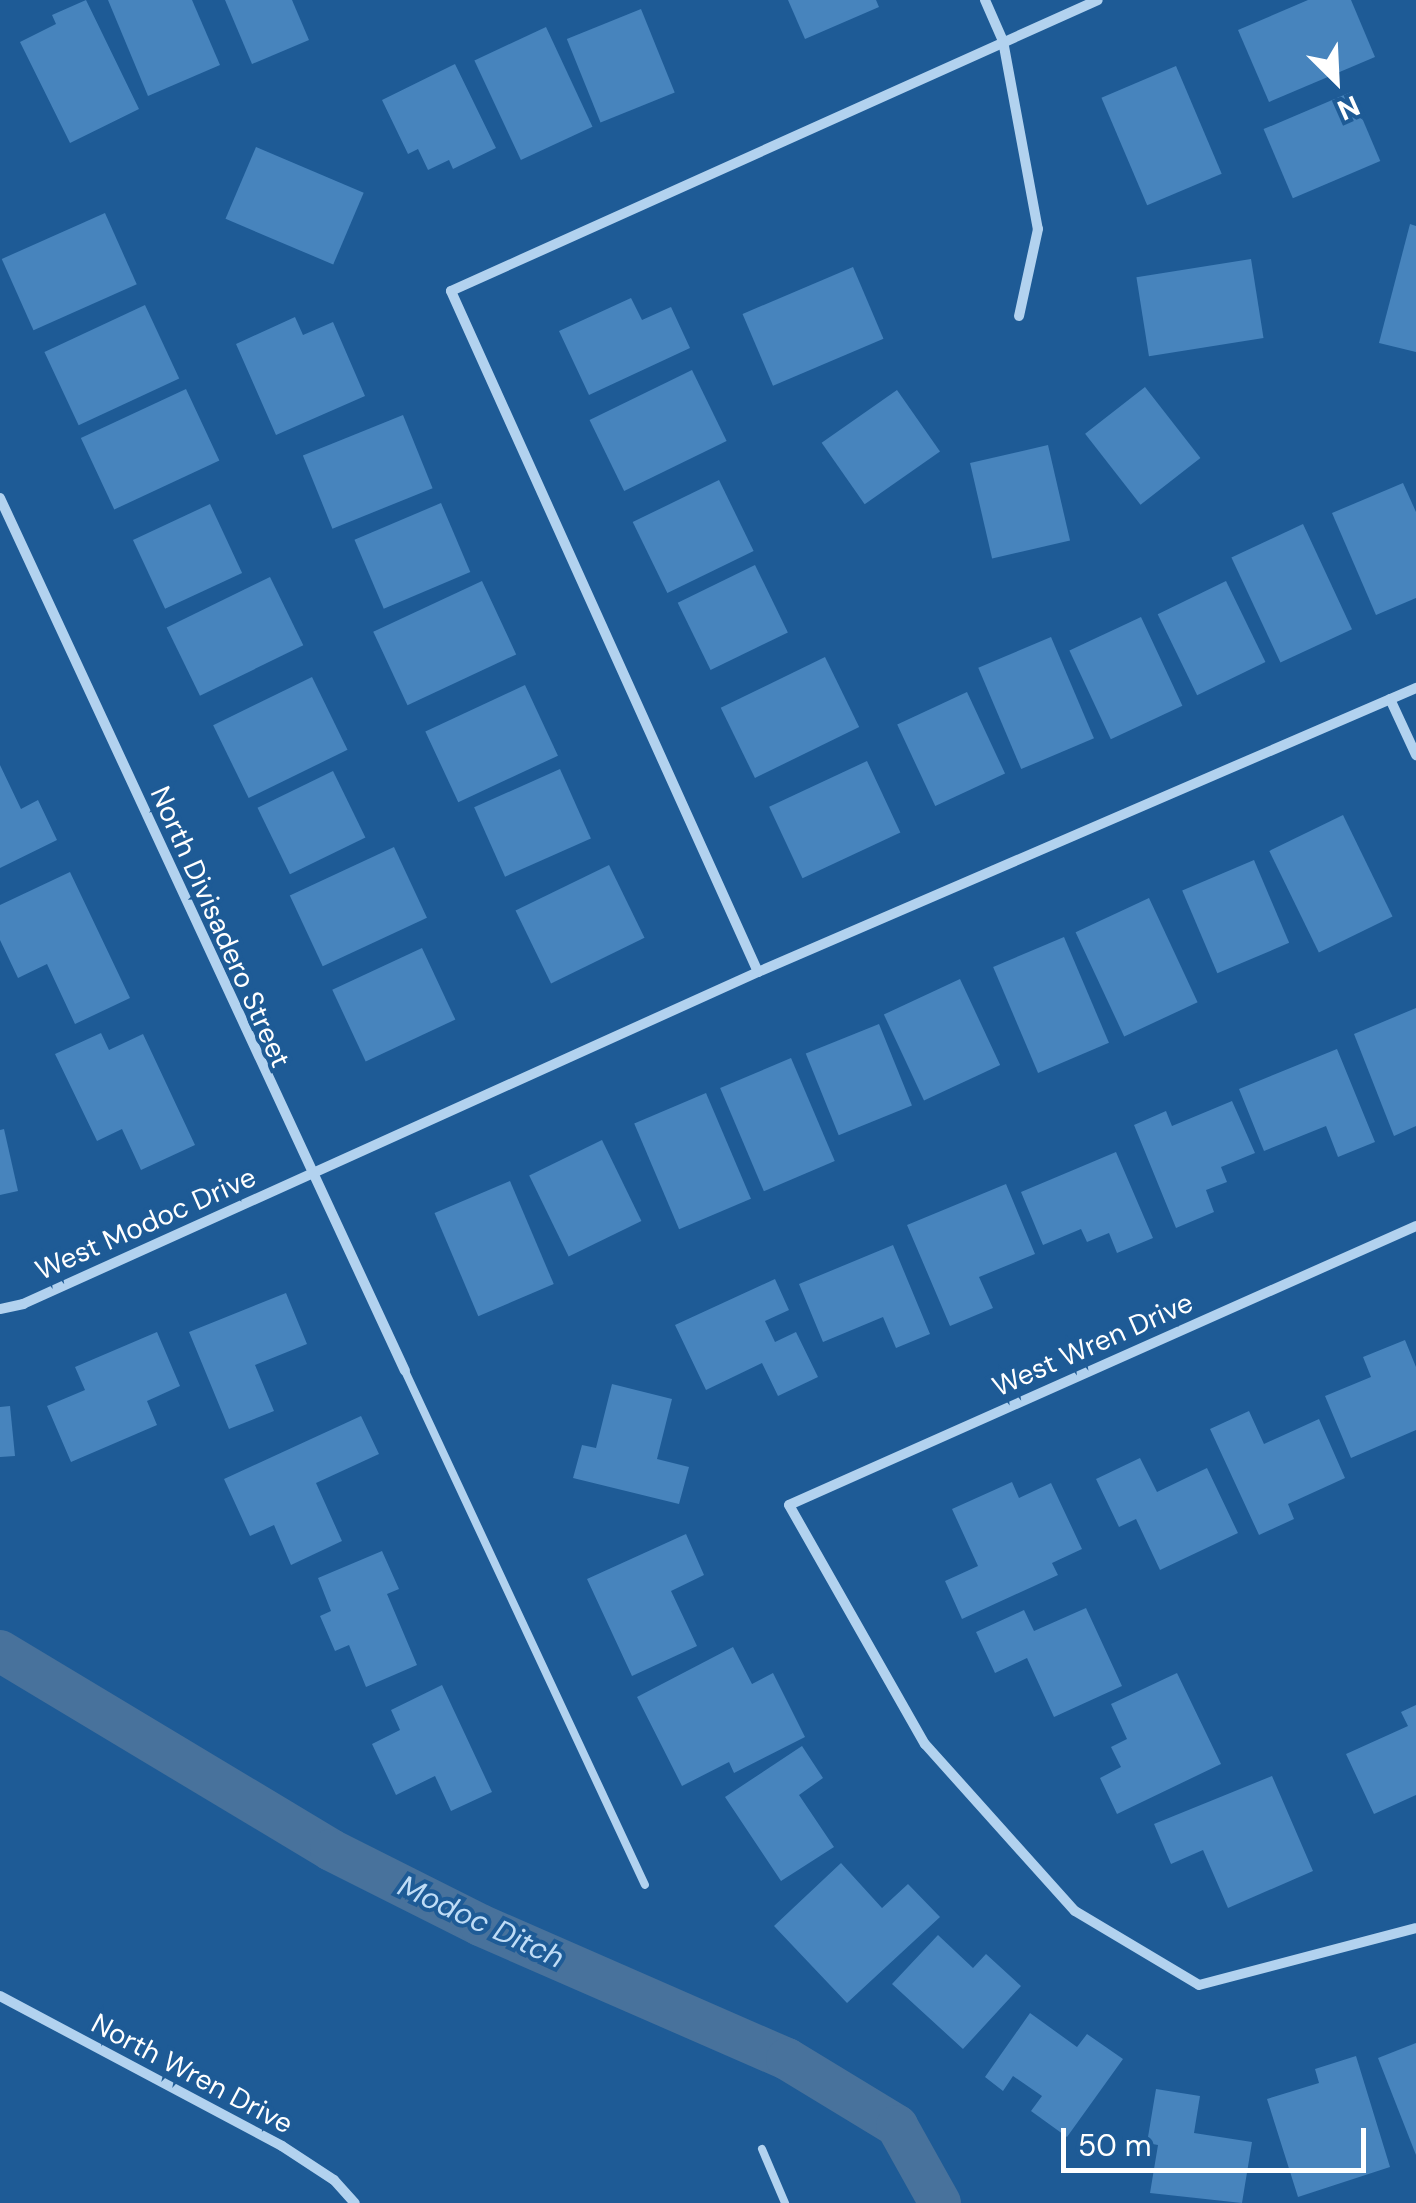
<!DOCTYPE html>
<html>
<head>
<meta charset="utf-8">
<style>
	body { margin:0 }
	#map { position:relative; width:1416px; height:2203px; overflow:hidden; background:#1e5b96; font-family:"DM Sans",sans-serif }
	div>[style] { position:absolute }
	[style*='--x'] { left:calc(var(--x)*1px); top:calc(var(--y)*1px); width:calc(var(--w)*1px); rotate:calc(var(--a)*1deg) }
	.canal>* { height:42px; margin:-21px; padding:0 21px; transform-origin:21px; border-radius:21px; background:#48729c }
	.building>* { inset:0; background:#4784bd; transform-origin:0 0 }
	.lane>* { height:8px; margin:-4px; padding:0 4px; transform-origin:4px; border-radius:4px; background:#b2d2ef }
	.street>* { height:10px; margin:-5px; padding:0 5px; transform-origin:5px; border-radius:5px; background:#b2d2ef }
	span { translate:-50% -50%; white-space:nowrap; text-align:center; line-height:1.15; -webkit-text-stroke:8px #1e5b96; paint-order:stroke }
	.street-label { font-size:28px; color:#fff }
	.water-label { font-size:30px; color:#bfdcf6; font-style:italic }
	.north { position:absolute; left:1286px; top:30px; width:100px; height:100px; -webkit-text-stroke:8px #1e5b96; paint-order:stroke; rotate:156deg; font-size:28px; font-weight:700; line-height:40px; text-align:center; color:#fff }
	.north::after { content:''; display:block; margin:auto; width:35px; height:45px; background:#fff; clip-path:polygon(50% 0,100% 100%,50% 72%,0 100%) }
	.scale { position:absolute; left:1061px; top:2128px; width:305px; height:45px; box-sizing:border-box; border:5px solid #fff; border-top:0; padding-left:12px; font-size:30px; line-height:35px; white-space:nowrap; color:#fff; -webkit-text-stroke:8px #1e5b96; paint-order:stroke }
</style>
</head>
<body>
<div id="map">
	<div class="canal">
		<i style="--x:0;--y:1651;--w:386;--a:31"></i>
		<i style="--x:331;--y:1850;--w:167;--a:26.7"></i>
		<i style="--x:480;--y:1925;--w:335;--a:23.6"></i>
		<i style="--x:787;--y:2059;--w:129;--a:31.3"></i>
		<i style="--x:897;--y:2126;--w:88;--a:60.8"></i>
	</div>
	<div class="building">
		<i style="clip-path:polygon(86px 0,139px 109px,70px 143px,20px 42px,56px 24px,52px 15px)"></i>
		<i style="clip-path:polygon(108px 0,192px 0,220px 65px,148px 96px)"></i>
		<i style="clip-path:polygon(225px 0,292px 0,309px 40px,252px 64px)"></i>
		<i style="clip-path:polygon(788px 0,876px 0,879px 7px,805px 39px)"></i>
		<i style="clip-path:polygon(1308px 0,1351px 0,1375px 57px,1269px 102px,1238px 30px)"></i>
		<i style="left:641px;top:9px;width:90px;height:80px;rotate:68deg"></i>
		<i style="left:546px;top:27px;width:110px;height:79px;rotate:65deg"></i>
		<i style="clip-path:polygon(455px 64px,496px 148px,453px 169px,449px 160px,428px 170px,418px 149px,408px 154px,382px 100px)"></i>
		<i style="left:1176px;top:66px;width:117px;height:81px;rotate:67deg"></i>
		<i style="left:1351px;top:92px;width:75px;height:95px;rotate:67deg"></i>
		<i style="left:256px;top:147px;width:117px;height:78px;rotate:23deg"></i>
		<i style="left:105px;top:213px;width:78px;height:113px;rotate:66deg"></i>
		<i style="clip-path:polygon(1410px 224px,1416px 226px,1416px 352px,1379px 343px)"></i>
		<i style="left:1251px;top:259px;width:80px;height:116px;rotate:81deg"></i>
		<i style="left:853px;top:267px;width:78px;height:120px;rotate:67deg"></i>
		<i style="clip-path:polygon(631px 298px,642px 320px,671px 307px,690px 348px,589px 395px,559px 331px)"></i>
		<i style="left:145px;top:305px;width:81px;height:111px;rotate:65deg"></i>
		<i style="clip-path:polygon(295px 317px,303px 335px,333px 322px,365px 396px,276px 435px,236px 344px)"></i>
		<i style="left:692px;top:370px;width:79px;height:114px;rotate:64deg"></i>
		<i style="left:1145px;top:387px;width:90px;height:76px;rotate:52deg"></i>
		<i style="left:186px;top:389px;width:79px;height:116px;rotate:65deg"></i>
		<i style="left:897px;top:390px;width:75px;height:92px;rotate:55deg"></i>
		<i style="left:403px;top:415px;width:79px;height:108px;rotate:68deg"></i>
		<i style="left:1048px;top:445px;width:98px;height:80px;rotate:77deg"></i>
		<i style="left:719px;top:480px;width:79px;height:96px;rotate:64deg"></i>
		<i style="clip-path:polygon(1403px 483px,1416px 512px,1416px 598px,1376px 615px,1332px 513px)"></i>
		<i style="left:441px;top:503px;width:75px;height:94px;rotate:67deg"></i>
		<i style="left:210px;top:504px;width:76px;height:85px;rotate:65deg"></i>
		<i style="left:1303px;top:524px;width:116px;height:79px;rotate:65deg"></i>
		<i style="left:755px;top:565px;width:75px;height:86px;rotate:64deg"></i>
		<i style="left:270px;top:577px;width:76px;height:115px;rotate:64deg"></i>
		<i style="left:482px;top:581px;width:81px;height:120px;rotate:65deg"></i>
		<i style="left:1226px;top:581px;width:90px;height:76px;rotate:64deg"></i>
		<i style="left:1141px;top:617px;width:98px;height:79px;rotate:65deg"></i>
		<i style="left:1051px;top:637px;width:110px;height:79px;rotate:67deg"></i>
		<i style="left:825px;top:657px;width:78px;height:116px;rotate:64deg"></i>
		<i style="left:312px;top:677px;width:81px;height:110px;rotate:64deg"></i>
		<i style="left:525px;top:685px;width:78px;height:110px;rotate:65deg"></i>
		<i style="left:967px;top:692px;width:90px;height:77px;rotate:65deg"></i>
		<i style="left:867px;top:761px;width:79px;height:108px;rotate:65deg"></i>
		<i style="clip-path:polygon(0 765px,21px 809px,38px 800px,57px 840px,0 868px)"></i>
		<i style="left:560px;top:769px;width:76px;height:94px;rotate:66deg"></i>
		<i style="left:333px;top:771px;width:74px;height:84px;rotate:64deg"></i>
		<i style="left:1343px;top:815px;width:113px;height:82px;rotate:64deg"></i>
		<i style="left:394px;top:847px;width:78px;height:115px;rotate:65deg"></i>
		<i style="left:1254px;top:860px;width:90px;height:78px;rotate:67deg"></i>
		<i style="left:609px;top:865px;width:81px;height:104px;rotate:64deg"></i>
		<i style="clip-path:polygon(70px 872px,130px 998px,75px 1024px,47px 964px,18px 978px,0 940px,0 905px)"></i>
		<i style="left:1149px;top:898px;width:115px;height:81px;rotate:65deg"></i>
		<i style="left:1064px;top:937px;width:115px;height:77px;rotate:67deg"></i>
		<i style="left:422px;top:948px;width:79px;height:99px;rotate:65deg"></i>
		<i style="left:960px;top:979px;width:95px;height:84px;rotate:65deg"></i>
		<i style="clip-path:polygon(1416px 1008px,1416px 1126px,1394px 1136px,1354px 1034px)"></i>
		<i style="left:879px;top:1024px;width:88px;height:79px;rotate:68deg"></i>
		<i style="clip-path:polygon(101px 1033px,109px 1050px,143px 1034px,195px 1145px,141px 1170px,122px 1129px,97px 1141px,55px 1054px)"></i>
		<i style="clip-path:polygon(1337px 1049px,1375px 1142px,1338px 1157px,1326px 1126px,1264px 1151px,1239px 1089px)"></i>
		<i style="left:791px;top:1058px;width:112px;height:77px;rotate:67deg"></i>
		<i style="left:706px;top:1093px;width:115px;height:78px;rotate:67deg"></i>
		<i style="clip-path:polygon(1232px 1101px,1255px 1153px,1221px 1167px,1227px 1182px,1206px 1190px,1214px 1212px,1176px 1228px,1134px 1125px,1166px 1111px,1172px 1126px)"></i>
		<i style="clip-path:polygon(4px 1129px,18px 1191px,0 1195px,0 1130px)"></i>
		<i style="left:602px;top:1140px;width:90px;height:81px;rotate:64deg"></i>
		<i style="clip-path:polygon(1116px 1152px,1153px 1238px,1117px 1253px,1109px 1233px,1087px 1242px,1081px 1229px,1043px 1245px,1021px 1192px)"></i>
		<i style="left:510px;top:1181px;width:112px;height:82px;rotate:67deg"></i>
		<i style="clip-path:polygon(1006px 1184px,1035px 1254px,979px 1277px,993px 1308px,950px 1326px,907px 1225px)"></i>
		<i style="clip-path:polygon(893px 1245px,930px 1334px,896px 1348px,883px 1317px,823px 1342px,799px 1284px)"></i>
		<i style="clip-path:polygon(775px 1279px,789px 1310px,765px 1321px,775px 1342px,796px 1332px,818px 1377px,778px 1396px,762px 1363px,706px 1390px,675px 1325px)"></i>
		<i style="clip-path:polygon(286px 1293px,307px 1344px,255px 1365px,274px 1411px,229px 1429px,189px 1332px)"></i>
		<i style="clip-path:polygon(157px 1332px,180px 1386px,147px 1401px,157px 1425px,71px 1462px,47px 1406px,85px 1390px,75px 1367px)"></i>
		<i style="clip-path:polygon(1405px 1340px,1416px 1367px,1416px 1430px,1351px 1458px,1325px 1396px,1371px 1377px,1363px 1357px)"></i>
		<i style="clip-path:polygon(612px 1384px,672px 1399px,657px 1459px,689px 1467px,679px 1504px,573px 1478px,582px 1445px,596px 1448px)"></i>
		<i style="clip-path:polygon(10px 1406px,15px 1456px,0 1457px,0 1407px)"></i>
		<i style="clip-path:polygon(1249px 1411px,1264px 1444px,1319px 1419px,1345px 1478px,1288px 1504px,1294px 1519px,1259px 1535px,1210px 1429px)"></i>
		<i style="clip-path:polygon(361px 1416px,379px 1454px,316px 1483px,342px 1541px,291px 1565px,274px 1525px,250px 1536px,224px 1479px)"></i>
		<i style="clip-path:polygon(1140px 1458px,1157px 1492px,1207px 1468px,1238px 1533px,1160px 1570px,1136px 1519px,1119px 1527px,1096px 1479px)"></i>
		<i style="clip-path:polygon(1012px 1482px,1019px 1498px,1051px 1483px,1082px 1549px,1052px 1563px,1058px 1575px,962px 1619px,945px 1581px,978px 1566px,952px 1509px)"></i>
		<i style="clip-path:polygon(686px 1534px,704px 1575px,671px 1591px,697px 1646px,632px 1676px,587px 1579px)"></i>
		<i style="clip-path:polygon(382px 1551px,399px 1589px,387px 1594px,417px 1665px,366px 1687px,349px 1645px,335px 1651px,320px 1616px,331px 1611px,318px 1578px)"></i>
		<i style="clip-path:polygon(1086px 1608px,1122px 1686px,1054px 1717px,1027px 1658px,995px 1673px,976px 1632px,1024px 1610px,1034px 1631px)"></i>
		<i style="clip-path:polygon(733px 1647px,752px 1684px,773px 1673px,805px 1737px,734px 1773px,729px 1762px,682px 1786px,637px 1697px)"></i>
		<i style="clip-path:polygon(1177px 1673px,1221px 1764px,1117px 1814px,1100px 1778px,1121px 1767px,1111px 1747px,1127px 1739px,1111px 1704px)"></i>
		<i style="clip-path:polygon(442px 1685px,492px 1792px,451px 1811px,435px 1776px,396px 1795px,372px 1744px,400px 1730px,391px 1710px)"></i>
		<i style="clip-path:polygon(1416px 1705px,1416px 1795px,1374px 1814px,1346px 1754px,1408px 1726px,1401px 1712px)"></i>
		<i style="clip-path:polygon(802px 1746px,823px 1778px,799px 1795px,834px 1847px,781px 1881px,725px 1797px)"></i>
		<i style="clip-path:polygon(1272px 1776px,1313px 1871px,1228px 1908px,1203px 1850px,1171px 1864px,1154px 1824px)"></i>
		<i style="clip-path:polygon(841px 1863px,882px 1908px,908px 1884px,940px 1917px,847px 2003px,774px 1926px)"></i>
		<i style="clip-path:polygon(938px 1935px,973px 1968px,986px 1954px,1021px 1986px,963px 2049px,892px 1984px)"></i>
		<i style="clip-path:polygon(1030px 2013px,1077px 2047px,1087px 2034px,1123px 2059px,1067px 2137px,1031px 2111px,1042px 2096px,1013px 2076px,1003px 2091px,985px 2077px)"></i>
		<i style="clip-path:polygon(1416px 2043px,1416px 2155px,1378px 2058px)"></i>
		<i style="clip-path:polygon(1356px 2056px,1390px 2167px,1298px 2197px,1267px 2099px,1319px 2083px,1315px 2069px)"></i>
		<i style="clip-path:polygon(1156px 2089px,1200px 2096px,1194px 2133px,1252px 2142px,1242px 2203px,1150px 2193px,1158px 2145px,1147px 2143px)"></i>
	</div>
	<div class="lane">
		<i style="--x:405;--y:1371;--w:567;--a:64.97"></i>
		<i style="--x:762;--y:2149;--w:59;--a:66.9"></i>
	</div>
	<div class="street">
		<i style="--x:985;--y:0;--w:45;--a:66.3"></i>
		<i style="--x:1003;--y:41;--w:191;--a:79.5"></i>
		<i style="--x:1038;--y:229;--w:89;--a:102.3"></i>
		<i style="--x:0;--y:498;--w:962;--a:65.11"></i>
		<i style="--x:1390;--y:699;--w:62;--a:65.1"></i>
		<i style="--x:758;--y:972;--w:717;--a:-23.35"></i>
		<i style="--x:1416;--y:1226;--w:686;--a:156.01"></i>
		<i style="--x:789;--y:1505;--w:275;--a:60.4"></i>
		<i style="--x:925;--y:1744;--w:224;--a:48.1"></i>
		<i style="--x:1075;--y:1911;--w:144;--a:30.8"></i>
		<i style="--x:1199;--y:1985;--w:224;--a:-14.7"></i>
		<i style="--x:0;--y:1309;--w:24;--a:-12"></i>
		<i style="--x:23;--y:1304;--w:807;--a:-24.31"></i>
		<i style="--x:758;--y:972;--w:747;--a:-114.27"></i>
		<i style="--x:451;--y:291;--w:709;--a:-24.22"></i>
		<i style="--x:0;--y:1996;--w:319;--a:28"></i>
		<i style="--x:282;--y:2146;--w:62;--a:33.2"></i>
		<i style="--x:334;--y:2180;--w:31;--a:48"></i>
	</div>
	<div class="street-label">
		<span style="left:220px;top:927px;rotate:66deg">North Divisadero Street</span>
		<span style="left:146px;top:1224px;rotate:-24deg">West Modoc Drive</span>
		<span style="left:1093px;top:1345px;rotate:-24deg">West Wren Drive</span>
		<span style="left:192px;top:2074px;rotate:28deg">North Wren Drive</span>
	</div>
	<div class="water-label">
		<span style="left:481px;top:1922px;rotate:25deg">Modoc Ditch</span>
	</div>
	<div class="north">N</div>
	<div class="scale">50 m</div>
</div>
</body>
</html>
